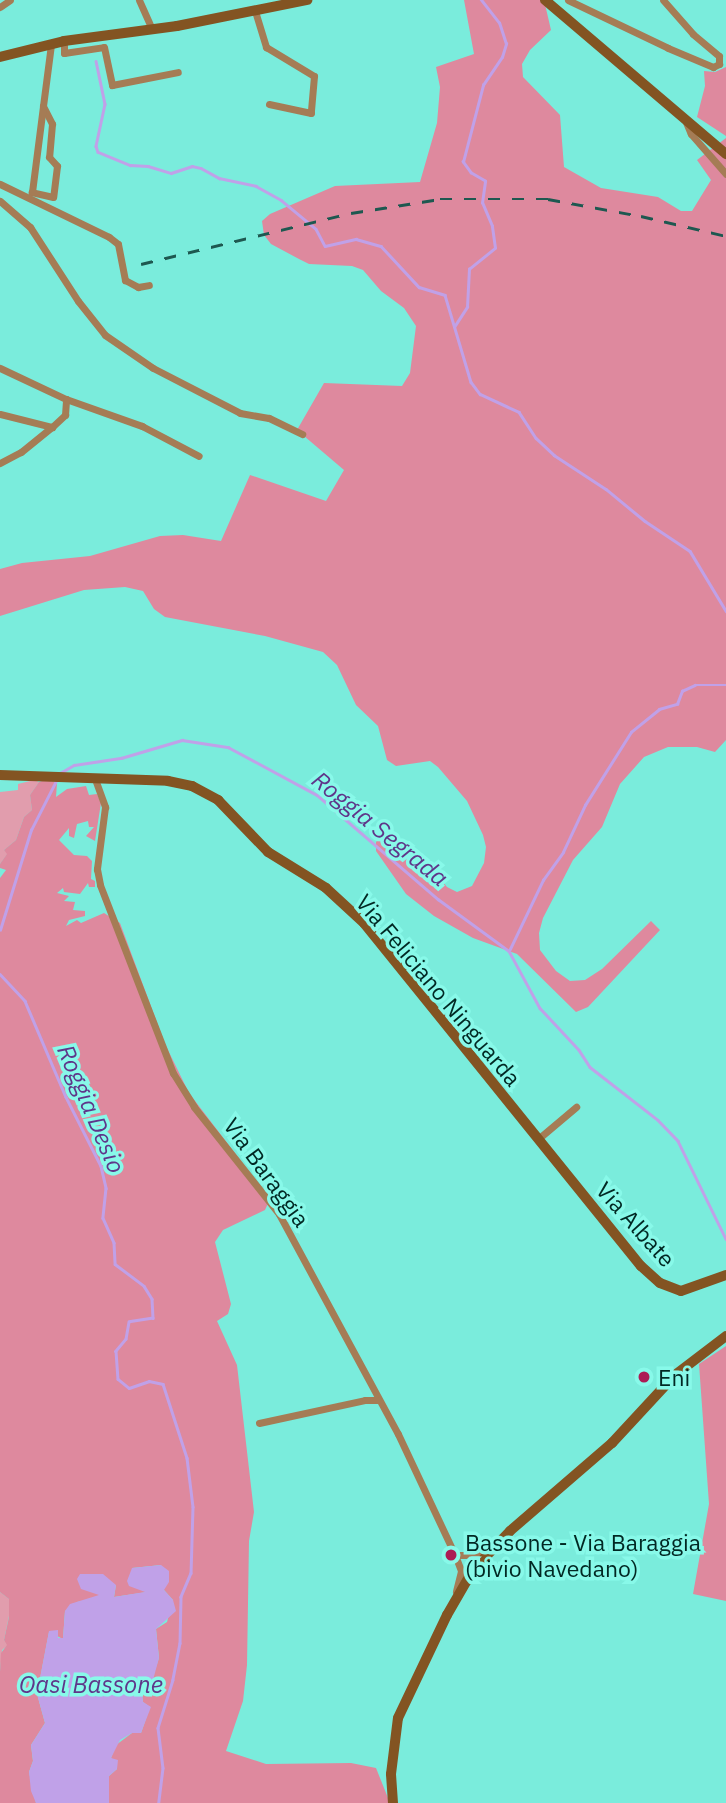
<!DOCTYPE html>
<html>
<head>
<meta charset="utf-8">
<style>
	body { margin:0 }
	#map { position:relative; width:726px; height:1803px; overflow:hidden; background:#7aecdc; font-family:"IBM Plex Sans",sans-serif }
	div>[style] { position:absolute }
	[style*='--x'] { left:calc(var(--x)*1px); top:calc(var(--y)*1px); width:calc(var(--w)*1px); rotate:calc(var(--a)*1deg) }
	.green>* { inset:0; background:#e19dad }
	.forest>* { inset:0; background:#de899e }
	.water>* { inset:0; background:#c0a1e8 }
	.stream>* { height:2.5px; margin:-1.25px; padding:0 1.25px; transform-origin:1.25px; border-radius:1.25px; background:#c0a1e8 }
	.street>* { height:7px; margin:-3.5px; padding:0 3.5px; transform-origin:3.5px; border-radius:3.5px; background:#a57c55 }
	.secondary>* { height:10px; margin:-5px; padding:0 5px; transform-origin:5px; border-radius:5px; background:#835422 }
	.rail>* { height:2.5px; margin-top:-1.25px; transform-origin:0; background:repeating-linear-gradient(90deg,#1e5850 0 12px,transparent 0 24px) }
	.dots>* { width:19px; height:19px; translate:-50% -50%; box-sizing:border-box; border:4px solid #88f9e9; border-radius:50% }
	span { translate:-50% -50%; white-space:nowrap; text-align:center; line-height:1.15; -webkit-text-stroke:7px #88f9e9; paint-order:stroke }
	.street-label { font-size:23px; color:#012823 }
	.poi-label { font-size:23px; color:#012823 }
	.left { translate:0 -50%; text-align:left }
	.water-label { font-size:24px; color:#5f3689; font-style:italic }
</style>
</head>
<body>
<div id="map">
	<div class="green">
		<i style="clip-path:polygon(34px 780px,39px 782px,30px 795px,32px 810px,24px 817px,16px 840px,4px 850px,8px 853px,0 864px,0 792px,18px 790px,18px 784px)"></i>
		<i style="clip-path:polygon(0 1592px,9px 1599px,9px 1616px,4px 1640px,8px 1645px,2px 1650px,0 1672px)"></i>
	</div>
	<div class="forest">
		<i style="clip-path:polygon(464px 0,544px 0,551px 30px,530px 50px,522px 64px,523px 77px,560px 115px,564px 167px,601px 188px,658px 197px,681px 211px,692px 211px,711px 180px,697px 160px,726px 138px,726px 740px,715px 752px,697px 747px,668px 747px,644px 757px,620px 784px,602px 827px,573px 860px,543px 918px,539px 933px,540px 950px,556px 971px,570px 981px,585px 980px,602px 969px,651px 921px,660px 930px,588px 1007px,576px 1012px,517px 954px,473px 938px,434px 916px,406px 894px,376px 851px,376px 842px,381px 837px,402px 847px,436px 873px,447px 887px,457px 892px,472px 886px,484px 863px,486px 847px,483px 835px,467px 801px,438px 767px,430px 761px,396px 766px,387px 760px,378px 726px,356px 705px,337px 665px,323px 652px,265px 636px,165px 617px,154px 609px,143px 591px,125px 587px,84px 590px,0 616px,0 569px,22px 563px,90px 556px,160px 536px,183px 535px,221px 541px,250px 475px,326px 501px,344px 470px,297px 430px,324px 383px,402px 386px,410px 373px,416px 326px,404px 308px,381px 291px,363px 270px,352px 266px,309px 264px,299px 259px,271px 244px,264px 235px,262px 221px,270px 214px,335px 186px,420px 182px,437px 123px,440px 87px,436px 67px,474px 54px)"></i>
		<i style="clip-path:polygon(726px 67px,726px 136px,697px 117px,705px 86px,704px 71px,715px 72px)"></i>
		<i style="clip-path:polygon(48px 779px,57px 783px,56px 797px,67px 789px,86px 786px,89px 795px,97px 794px,101px 803px,95px 841px,86px 836px,94px 827px,89px 827px,88px 821px,77px 824px,74px 838px,69px 836px,69px 828px,59px 840px,74px 855px,87px 856px,92px 861px,91px 879px,95px 881px,95px 887px,89px 887px,88px 883px,80px 894px,64px 892px,63px 888px,57px 893px,69px 896px,64px 901px,75px 902px,73px 910px,85px 911px,85px 916px,69px 920px,66px 926px,77px 920px,81px 923px,104px 913px,120px 923px,165px 1044px,189px 1093px,270px 1199px,265px 1210px,223px 1230px,215px 1242px,231px 1304px,228px 1314px,217px 1321px,237px 1365px,254px 1512px,249px 1541px,247px 1665px,243px 1701px,226px 1751px,266px 1764px,351px 1763px,376px 1768px,390px 1803px,109px 1803px,109px 1776px,117px 1769px,111px 1758px,116px 1745px,132px 1733px,141px 1733px,150px 1707px,143px 1702px,142px 1694px,149px 1688px,159px 1658px,156px 1629px,167px 1622px,173px 1600px,164px 1590px,161px 1565px,132px 1568px,147px 1592px,114px 1597px,116px 1585px,93px 1599px,77px 1602px,65px 1611px,63px 1639px,49px 1632px,37px 1694px,45px 1723px,31px 1745px,33px 1761px,29px 1772px,36px 1803px,0 1803px,0 1672px,1px 1653px,7px 1645px,4px 1640px,9px 1617px,9px 1599px,0 1592px,0 878px,6px 870px,0 868px,0 864px,7px 854px,4px 850px,16px 840px,24px 817px,32px 810px,30px 795px,39px 782px)"></i>
		<i style="clip-path:polygon(726px 1346px,726px 1601px,693px 1594px,709px 1504px,699px 1364px)"></i>
	</div>
	<div class="water">
		<i style="clip-path:polygon(161px 1565px,169px 1571px,169px 1582px,164px 1590px,173px 1600px,176px 1611px,156px 1629px,159px 1658px,153px 1680px,142px 1694px,143px 1702px,151px 1707px,144px 1725px,141px 1733px,132px 1733px,120px 1740px,111px 1758px,118px 1760px,117px 1769px,109px 1776px,109px 1803px,36px 1803px,31px 1791px,29px 1772px,33px 1761px,31px 1745px,45px 1723px,37px 1694px,49px 1631px,58px 1630px,58px 1638px,63px 1638px,65px 1611px,70px 1604px,99px 1595px,81px 1589px,77px 1579px,80px 1574px,103px 1574px,116px 1585px,114px 1597px,145px 1592px,129px 1586px,127px 1581px,132px 1568px)"></i>
	</div>
	<div class="stream">
		<i style="--x:96;--y:61;--w:44;--a:78.2"></i>
		<i style="--x:105;--y:104;--w:43;--a:102.1"></i>
		<i style="--x:96;--y:146;--w:6;--a:72"></i>
		<i style="--x:98;--y:152;--w:35;--a:22"></i>
		<i style="--x:130;--y:165;--w:18;--a:3"></i>
		<i style="--x:148;--y:166;--w:24;--a:17"></i>
		<i style="--x:171;--y:173;--w:22;--a:-18"></i>
		<i style="--x:192;--y:166;--w:9;--a:13"></i>
		<i style="--x:201;--y:168;--w:21;--a:29"></i>
		<i style="--x:219;--y:178;--w:38;--a:12"></i>
		<i style="--x:256;--y:186;--w:29;--a:29"></i>
		<i style="--x:281;--y:200;--w:45;--a:39.6"></i>
		<i style="--x:316;--y:229;--w:19;--a:62"></i>
		<i style="--x:325;--y:246;--w:32;--a:-13"></i>
		<i style="--x:356;--y:239;--w:26;--a:16"></i>
		<i style="--x:381;--y:246;--w:56;--a:47.2"></i>
		<i style="--x:419;--y:287;--w:27;--a:17"></i>
		<i style="--x:445;--y:295;--w:91;--a:73.4"></i>
		<i style="--x:471;--y:382;--w:15;--a:53"></i>
		<i style="--x:480;--y:394;--w:43;--a:24.8"></i>
		<i style="--x:519;--y:412;--w:31;--a:57"></i>
		<i style="--x:536;--y:438;--w:25;--a:43"></i>
		<i style="--x:554;--y:455;--w:62;--a:33.2"></i>
		<i style="--x:606;--y:489;--w:50;--a:39.4"></i>
		<i style="--x:645;--y:521;--w:54;--a:33.7"></i>
		<i style="--x:690;--y:551;--w:70;--a:59"></i>
		<i style="--x:454;--y:327;--w:24;--a:-57"></i>
		<i style="--x:467;--y:307;--w:38;--a:-87"></i>
		<i style="--x:469;--y:269;--w:33;--a:-39"></i>
		<i style="--x:495;--y:248;--w:22;--a:-98"></i>
		<i style="--x:492;--y:226;--w:25;--a:-113"></i>
		<i style="--x:482;--y:203;--w:22;--a:-82"></i>
		<i style="--x:485;--y:181;--w:16;--a:-150"></i>
		<i style="--x:471;--y:173;--w:14;--a:-126"></i>
		<i style="--x:463;--y:162;--w:80;--a:-75.4"></i>
		<i style="--x:483;--y:85;--w:34;--a:-56"></i>
		<i style="--x:502;--y:57;--w:14;--a:-73"></i>
		<i style="--x:506;--y:44;--w:22;--a:-108"></i>
		<i style="--x:499;--y:23;--w:29;--a:-128"></i>
		<i style="--x:60;--y:773;--w:16;--a:-30"></i>
		<i style="--x:74;--y:765;--w:48;--a:-8.5"></i>
		<i style="--x:121;--y:758;--w:64;--a:-16.4"></i>
		<i style="--x:182;--y:740;--w:47;--a:8.7"></i>
		<i style="--x:228;--y:747;--w:101;--a:28.3"></i>
		<i style="--x:317;--y:795;--w:160;--a:40.7"></i>
		<i style="--x:438;--y:899;--w:88;--a:36.2"></i>
		<i style="--x:509;--y:951;--w:65;--a:61.5"></i>
		<i style="--x:540;--y:1008;--w:57;--a:47.1"></i>
		<i style="--x:579;--y:1050;--w:20;--a:57"></i>
		<i style="--x:590;--y:1067;--w:86;--a:37.9"></i>
		<i style="--x:658;--y:1120;--w:29;--a:46"></i>
		<i style="--x:678;--y:1141;--w:109;--a:63.9"></i>
		<i style="--x:0;--y:930;--w:105;--a:-72.8"></i>
		<i style="--x:31;--y:830;--w:57;--a:-63"></i>
		<i style="--x:509;--y:951;--w:79;--a:-64.4"></i>
		<i style="--x:543;--y:880;--w:34;--a:-54"></i>
		<i style="--x:563;--y:852;--w:52;--a:-64.9"></i>
		<i style="--x:585;--y:805;--w:86;--a:-57.8"></i>
		<i style="--x:631;--y:732;--w:36;--a:-39"></i>
		<i style="--x:659;--y:709;--w:19;--a:-16"></i>
		<i style="--x:677;--y:704;--w:14;--a:-69"></i>
		<i style="--x:682;--y:691;--w:14;--a:-25"></i>
		<i style="--x:695;--y:685;--w:31;--a:0"></i>
		<i style="--x:0;--y:974;--w:37;--a:47"></i>
		<i style="--x:25;--y:1001;--w:104;--a:66.9"></i>
		<i style="--x:66;--y:1097;--w:77;--a:63.1"></i>
		<i style="--x:101;--y:1166;--w:23;--a:77"></i>
		<i style="--x:106;--y:1188;--w:30;--a:96"></i>
		<i style="--x:103;--y:1218;--w:27;--a:66"></i>
		<i style="--x:114;--y:1243;--w:21;--a:87"></i>
		<i style="--x:115;--y:1264;--w:36;--a:37"></i>
		<i style="--x:144;--y:1286;--w:15;--a:58"></i>
		<i style="--x:152;--y:1299;--w:19;--a:87"></i>
		<i style="--x:153;--y:1318;--w:24;--a:171"></i>
		<i style="--x:129;--y:1322;--w:17;--a:100"></i>
		<i style="--x:126;--y:1339;--w:16;--a:130"></i>
		<i style="--x:116;--y:1351;--w:28;--a:86"></i>
		<i style="--x:118;--y:1379;--w:14;--a:39"></i>
		<i style="--x:129;--y:1388;--w:21;--a:-19"></i>
		<i style="--x:149;--y:1381;--w:14;--a:12"></i>
		<i style="--x:163;--y:1384;--w:78;--a:72"></i>
		<i style="--x:187;--y:1458;--w:49;--a:83"></i>
		<i style="--x:193;--y:1507;--w:66;--a:91.7"></i>
		<i style="--x:191;--y:1573;--w:26;--a:113"></i>
		<i style="--x:181;--y:1597;--w:46;--a:91.2"></i>
		<i style="--x:180;--y:1643;--w:38;--a:101"></i>
		<i style="--x:173;--y:1680;--w:50;--a:107.4"></i>
		<i style="--x:158;--y:1728;--w:40;--a:82.9"></i>
		<i style="--x:163;--y:1768;--w:35;--a:97"></i>
	</div>
	<div class="street">
		<i style="--x:139;--y:0;--w:32;--a:66"></i>
		<i style="--x:568;--y:0;--w:111;--a:25.6"></i>
		<i style="--x:668;--y:48;--w:49;--a:22.9"></i>
		<i style="--x:713;--y:67;--w:7;--a:-27"></i>
		<i style="--x:719;--y:64;--w:8;--a:-90"></i>
		<i style="--x:719;--y:56;--w:34;--a:-140"></i>
		<i style="--x:693;--y:34;--w:45;--a:-131.4"></i>
		<i style="--x:0;--y:7;--w:12;--a:-35"></i>
		<i style="--x:255;--y:11;--w:38;--a:73"></i>
		<i style="--x:266;--y:47;--w:56;--a:31.1"></i>
		<i style="--x:314;--y:76;--w:37;--a:95"></i>
		<i style="--x:311;--y:113;--w:43;--a:-167.9"></i>
		<i style="--x:64;--y:41;--w:12;--a:90"></i>
		<i style="--x:64;--y:53;--w:40;--a:-8.5"></i>
		<i style="--x:104;--y:47;--w:39;--a:78"></i>
		<i style="--x:112;--y:85;--w:67;--a:-11.1"></i>
		<i style="--x:43;--y:106;--w:20;--a:63"></i>
		<i style="--x:52;--y:124;--w:33;--a:95"></i>
		<i style="--x:49;--y:157;--w:12;--a:48"></i>
		<i style="--x:57;--y:166;--w:31;--a:97"></i>
		<i style="--x:53;--y:197;--w:22;--a:-167"></i>
		<i style="--x:32;--y:192;--w:87;--a:-82.7"></i>
		<i style="--x:43;--y:106;--w:63;--a:-82.6"></i>
		<i style="--x:685;--y:120;--w:15;--a:67"></i>
		<i style="--x:691;--y:134;--w:53;--a:48.8"></i>
		<i style="--x:0;--y:184;--w:121;--a:25.9"></i>
		<i style="--x:109;--y:237;--w:11;--a:38"></i>
		<i style="--x:118;--y:244;--w:37;--a:79"></i>
		<i style="--x:125;--y:280;--w:15;--a:28"></i>
		<i style="--x:138;--y:287;--w:11;--a:-10"></i>
		<i style="--x:0;--y:201;--w:40;--a:41"></i>
		<i style="--x:30;--y:227;--w:88;--a:57"></i>
		<i style="--x:78;--y:301;--w:43;--a:51.5"></i>
		<i style="--x:105;--y:335;--w:58;--a:34.5"></i>
		<i style="--x:153;--y:368;--w:98;--a:27.3"></i>
		<i style="--x:240;--y:413;--w:29;--a:10"></i>
		<i style="--x:269;--y:418;--w:37;--a:26"></i>
		<i style="--x:0;--y:368;--w:73;--a:25.2"></i>
		<i style="--x:66;--y:399;--w:81;--a:19.6"></i>
		<i style="--x:142;--y:426;--w:64;--a:27.8"></i>
		<i style="--x:0;--y:414;--w:54;--a:14"></i>
		<i style="--x:52;--y:427;--w:18;--a:-43"></i>
		<i style="--x:65;--y:415;--w:16;--a:-86"></i>
		<i style="--x:0;--y:463;--w:24;--a:-28"></i>
		<i style="--x:21;--y:452;--w:40;--a:-39"></i>
		<i style="--x:95;--y:779;--w:30;--a:70"></i>
		<i style="--x:105;--y:807;--w:63;--a:97.4"></i>
		<i style="--x:97;--y:869;--w:16;--a:79"></i>
		<i style="--x:100;--y:885;--w:202;--a:68.8"></i>
		<i style="--x:173;--y:1073;--w:40;--a:58"></i>
		<i style="--x:194;--y:1107;--w:137;--a:51.5"></i>
		<i style="--x:279;--y:1214;--w:250;--a:61.6"></i>
		<i style="--x:398;--y:1434;--w:134;--a:64.8"></i>
		<i style="--x:455;--y:1555;--w:17;--a:69"></i>
		<i style="--x:461;--y:1571;--w:21;--a:104"></i>
		<i style="--x:538;--y:1139;--w:50;--a:-40.1"></i>
		<i style="--x:259;--y:1423;--w:108;--a:-12.2"></i>
		<i style="--x:365;--y:1400;--w:13;--a:0"></i>
		<i style="--x:455;--y:1555;--w:23;--a:0"></i>
		<i style="--x:478;--y:1555;--w:19;--a:-36"></i>
	</div>
	<div class="secondary">
		<i style="--x:545;--y:0;--w:238;--a:40.4"></i>
		<i style="--x:0;--y:57;--w:66;--a:-14"></i>
		<i style="--x:64;--y:41;--w:114;--a:-7.6"></i>
		<i style="--x:177;--y:26;--w:133;--a:-11.3"></i>
		<i style="--x:0;--y:775;--w:168;--a:2"></i>
		<i style="--x:168;--y:781;--w:25;--a:12"></i>
		<i style="--x:192;--y:786;--w:30;--a:28"></i>
		<i style="--x:218;--y:800;--w:72;--a:46.1"></i>
		<i style="--x:268;--y:852;--w:68;--a:31.8"></i>
		<i style="--x:326;--y:888;--w:52;--a:42.6"></i>
		<i style="--x:364;--y:923;--w:441;--a:51.1"></i>
		<i style="--x:641;--y:1266;--w:25;--a:42"></i>
		<i style="--x:660;--y:1283;--w:22;--a:21"></i>
		<i style="--x:681;--y:1291;--w:48;--a:-19.6"></i>
		<i style="--x:393;--y:1803;--w:29;--a:-94"></i>
		<i style="--x:391;--y:1774;--w:56;--a:-82.9"></i>
		<i style="--x:398;--y:1718;--w:114;--a:-64.6"></i>
		<i style="--x:447;--y:1615;--w:52;--a:-60"></i>
		<i style="--x:473;--y:1570;--w:54;--a:-46.5"></i>
		<i style="--x:510;--y:1531;--w:135;--a:-40.8"></i>
		<i style="--x:612;--y:1443;--w:93;--a:-47.2"></i>
		<i style="--x:675;--y:1375;--w:64;--a:-37.4"></i>
	</div>
	<div class="rail">
		<i style="--x:141;--y:264;--w:216;--a:-13.7"></i>
		<i style="--x:351;--y:213;--w:90;--a:-8.9"></i>
		<i style="--x:440;--y:199;--w:108;--a:0"></i>
		<i style="--x:548;--y:199;--w:95;--a:10.4"></i>
		<i style="--x:641;--y:216;--w:87;--a:13.2"></i>
	</div>
	<div class="dots">
		<i style="left:644px;top:1377px;background:#ac1c55"></i>
		<i style="left:451px;top:1555px;background:#ac1c55"></i>
	</div>
	<div class="street-label">
		<span style="left:439px;top:990px;rotate:50deg">Via Feliciano Ninguarda</span>
		<span style="left:267px;top:1172px;rotate:54deg">Via Baraggia</span>
		<span style="left:636px;top:1224px;rotate:48deg">Via Albate</span>
	</div>
	<div class="poi-label">
		<span class="left" style="left:658px;top:1377px">Eni</span>
		<span class="left" style="left:465px;top:1555px">Bassone - Via Baraggia<br>(bivio Navedano)</span>
	</div>
	<div class="water-label">
		<span style="left:380px;top:829px;rotate:39deg">Roggia Segrada</span>
		<span style="left:91px;top:1109px;rotate:67deg">Roggia Desio</span>
		<span style="left:91px;top:1685px">Oasi Bassone</span>
	</div>
</div>
</body>
</html>
